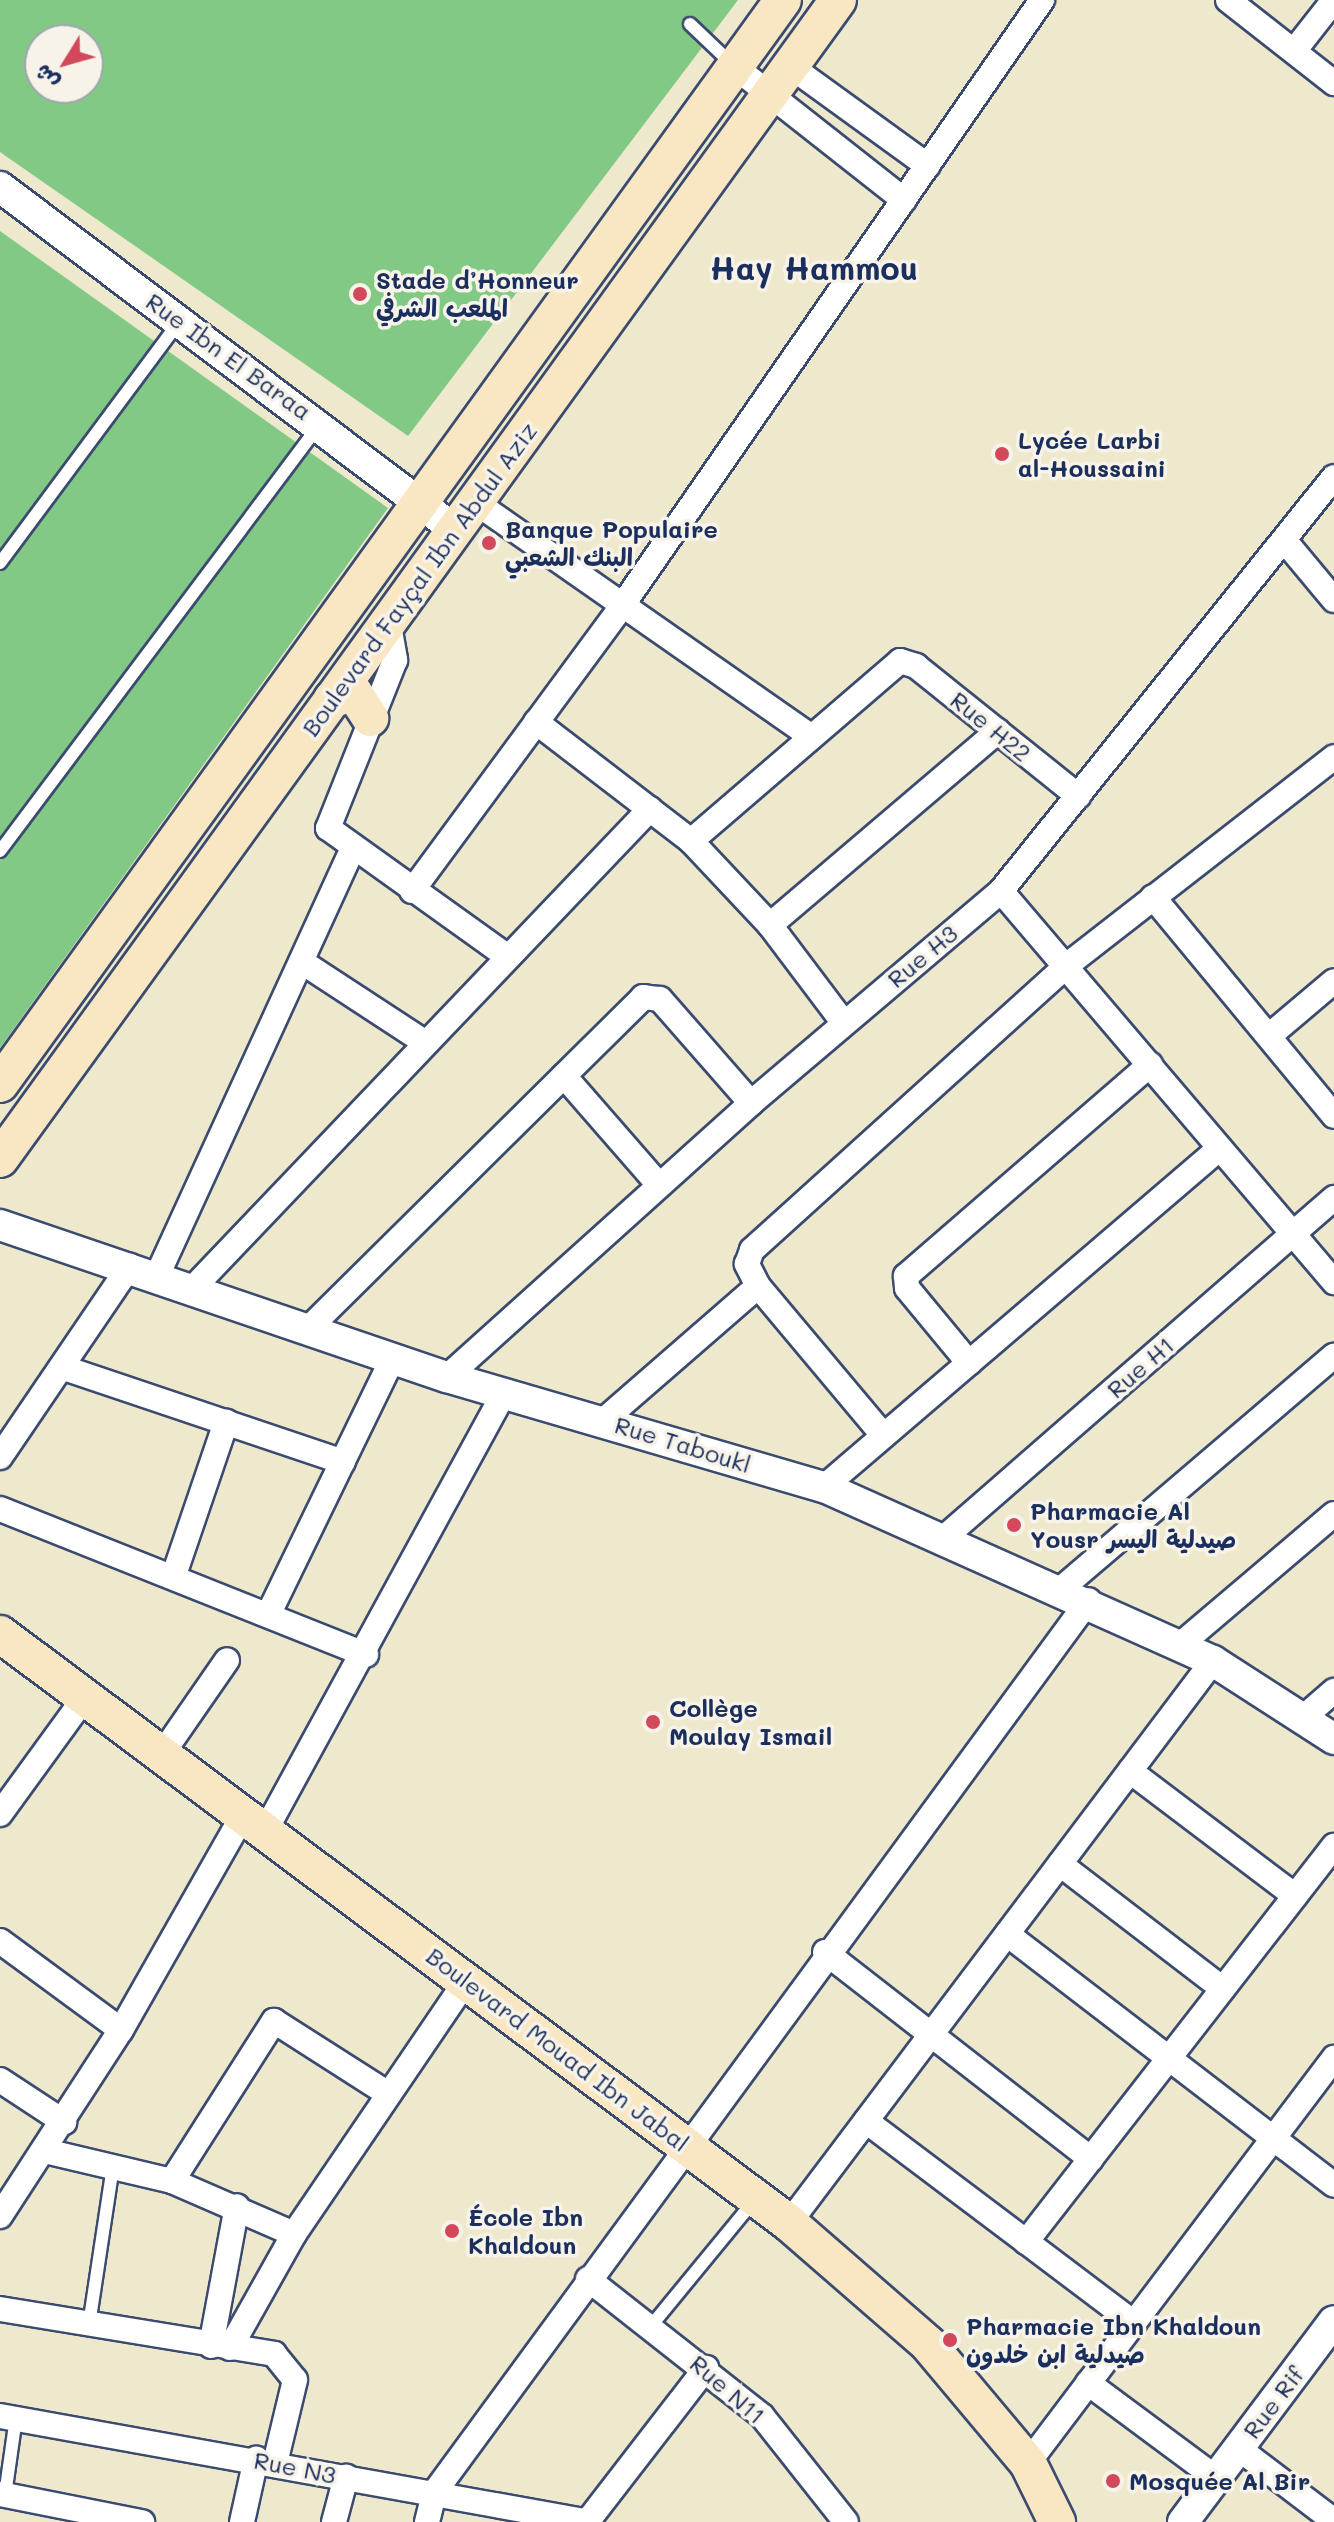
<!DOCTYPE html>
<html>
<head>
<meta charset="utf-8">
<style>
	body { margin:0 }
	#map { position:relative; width:1334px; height:2522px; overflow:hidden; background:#eee8cd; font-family:Mali,"Playpen Sans Arabic",sans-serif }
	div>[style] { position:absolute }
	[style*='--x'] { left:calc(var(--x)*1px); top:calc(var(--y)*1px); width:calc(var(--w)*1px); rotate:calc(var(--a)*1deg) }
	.green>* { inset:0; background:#82c985 }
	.roads { filter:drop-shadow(2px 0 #3b4b6f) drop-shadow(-2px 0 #3b4b6f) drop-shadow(0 2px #3b4b6f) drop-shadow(0 -2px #3b4b6f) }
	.service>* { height:12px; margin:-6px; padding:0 6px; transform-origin:6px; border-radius:6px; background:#fff }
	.minor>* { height:24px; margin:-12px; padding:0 12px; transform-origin:12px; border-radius:12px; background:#fff }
	.tertiary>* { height:30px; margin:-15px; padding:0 15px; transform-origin:15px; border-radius:15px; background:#fff }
	.secondary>* { height:36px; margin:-18px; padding:0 18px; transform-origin:18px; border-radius:18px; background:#f9e7c3 }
	.dots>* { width:22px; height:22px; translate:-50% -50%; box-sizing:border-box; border:4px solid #f7f3e8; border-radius:50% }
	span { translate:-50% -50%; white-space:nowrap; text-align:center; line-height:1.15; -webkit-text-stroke:7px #f7f3e8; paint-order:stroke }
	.poi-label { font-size:24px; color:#1b2f5e; font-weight:700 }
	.left { translate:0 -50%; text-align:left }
	.street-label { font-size:24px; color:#1b2f5e }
	.district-label { font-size:32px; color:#1b2f5e; font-weight:700 }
	.north { position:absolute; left:24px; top:24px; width:80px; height:80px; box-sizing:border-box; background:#f7f3e8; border:2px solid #9fa5b1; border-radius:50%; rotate:233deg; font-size:22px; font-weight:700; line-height:32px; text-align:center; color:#1b2f5e }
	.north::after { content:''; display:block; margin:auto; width:28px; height:36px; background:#d1495b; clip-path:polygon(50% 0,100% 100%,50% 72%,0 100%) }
</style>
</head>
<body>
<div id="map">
	<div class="green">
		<i style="clip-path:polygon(evenodd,0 0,738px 0,408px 436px,0 152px,0 0,40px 40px,88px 40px,88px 88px,40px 88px,40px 40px)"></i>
		<i style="clip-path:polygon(0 231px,388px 508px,0 1048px)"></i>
	</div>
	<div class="roads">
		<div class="service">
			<i style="--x:690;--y:24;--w:59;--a:43.6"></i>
			<i style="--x:0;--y:563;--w:300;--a:-53.4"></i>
			<i style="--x:0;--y:851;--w:529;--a:-53.15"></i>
			<i style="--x:89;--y:2325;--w:161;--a:-81.4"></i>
			<i style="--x:651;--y:2326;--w:161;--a:-50.6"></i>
			<i style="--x:5;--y:2495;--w:78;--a:-81.9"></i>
		</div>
		<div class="minor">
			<i style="--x:1228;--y:0;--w:135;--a:38.1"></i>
			<i style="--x:1294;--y:51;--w:65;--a:-51.9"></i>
			<i style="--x:790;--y:66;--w:170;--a:35.9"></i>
			<i style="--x:735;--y:67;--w:215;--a:38.2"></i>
			<i style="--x:475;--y:502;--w:407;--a:34.9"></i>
			<i style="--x:1284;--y:540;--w:78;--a:50.2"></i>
			<i style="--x:389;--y:625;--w:36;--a:80"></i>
			<i style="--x:395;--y:660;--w:181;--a:111.7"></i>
			<i style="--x:328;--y:828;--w:221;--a:35.6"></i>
			<i style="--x:536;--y:722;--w:195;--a:37.5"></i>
			<i style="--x:691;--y:841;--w:115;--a:46.8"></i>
			<i style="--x:770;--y:925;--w:121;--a:53"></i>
			<i style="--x:691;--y:841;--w:276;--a:-40.7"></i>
			<i style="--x:900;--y:661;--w:17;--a:17"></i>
			<i style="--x:916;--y:666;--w:208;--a:38.7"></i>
			<i style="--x:412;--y:891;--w:358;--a:-53.6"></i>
			<i style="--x:624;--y:603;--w:734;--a:-55.27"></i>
			<i style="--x:1001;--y:891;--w:514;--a:49.58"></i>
			<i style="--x:1153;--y:897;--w:284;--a:50.4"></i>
			<i style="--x:770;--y:925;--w:299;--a:-40.4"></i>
			<i style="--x:302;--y:962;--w:148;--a:33.2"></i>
			<i style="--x:1269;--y:1036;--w:85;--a:-40.2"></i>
			<i style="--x:564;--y:1076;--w:145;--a:48.9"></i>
			<i style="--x:157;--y:1276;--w:468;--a:-65.4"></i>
			<i style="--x:193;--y:1288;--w:662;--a:-46.35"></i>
			<i style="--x:308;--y:1329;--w:472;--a:-44.7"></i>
			<i style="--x:643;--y:997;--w:17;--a:7"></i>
			<i style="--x:660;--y:999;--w:138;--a:48.8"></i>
			<i style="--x:969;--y:1363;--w:97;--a:-129.6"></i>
			<i style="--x:907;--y:1288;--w:12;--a:-95"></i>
			<i style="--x:906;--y:1276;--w:323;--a:-40.9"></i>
			<i style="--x:67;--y:1369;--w:291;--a:18.6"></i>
			<i style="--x:447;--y:1377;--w:409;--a:-42"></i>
			<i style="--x:751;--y:1103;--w:328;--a:-40.3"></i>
			<i style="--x:1001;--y:891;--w:531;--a:-51.19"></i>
			<i style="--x:604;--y:1420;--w:204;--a:-41"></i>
			<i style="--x:883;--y:1435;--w:194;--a:-130"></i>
			<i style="--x:758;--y:1286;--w:25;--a:-117"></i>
			<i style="--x:747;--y:1264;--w:15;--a:-70"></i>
			<i style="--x:752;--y:1250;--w:423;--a:-42.1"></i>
			<i style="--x:1066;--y:966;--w:340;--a:-37.9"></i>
			<i style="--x:0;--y:1457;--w:231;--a:-55.8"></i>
			<i style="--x:824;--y:1487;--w:521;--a:-40.57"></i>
			<i style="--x:0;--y:1509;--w:394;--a:21.7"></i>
			<i style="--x:946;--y:1536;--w:515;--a:-41.06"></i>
			<i style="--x:174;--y:1575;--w:162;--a:-71.2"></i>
			<i style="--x:1062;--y:1588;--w:358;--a:-40.5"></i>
			<i style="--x:270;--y:1611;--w:281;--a:-64.1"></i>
			<i style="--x:1180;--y:1645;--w:202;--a:-40.4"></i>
			<i style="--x:1304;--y:1717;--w:40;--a:-41"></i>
			<i style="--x:162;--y:1754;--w:114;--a:-55.3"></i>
			<i style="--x:1130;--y:1771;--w:207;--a:37.1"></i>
			<i style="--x:0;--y:1814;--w:145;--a:-54"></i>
			<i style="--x:264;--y:1833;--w:501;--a:-61.39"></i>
			<i style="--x:1060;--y:1864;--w:205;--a:37.5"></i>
			<i style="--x:1007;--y:1934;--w:412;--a:37.5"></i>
			<i style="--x:0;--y:1941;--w:150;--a:36.3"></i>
			<i style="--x:825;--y:1952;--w:337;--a:37.9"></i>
			<i style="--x:0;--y:2080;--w:77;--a:33.3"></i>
			<i style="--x:866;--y:2121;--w:336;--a:37"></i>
			<i style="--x:45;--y:2151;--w:130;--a:13.3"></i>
			<i style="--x:172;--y:2181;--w:133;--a:23.5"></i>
			<i style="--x:172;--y:2181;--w:190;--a:-57.5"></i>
			<i style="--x:274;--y:2021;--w:135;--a:32.6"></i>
			<i style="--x:0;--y:2216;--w:222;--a:-57"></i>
			<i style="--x:121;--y:2030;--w:245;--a:-60.4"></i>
			<i style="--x:789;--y:2223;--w:704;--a:-52.97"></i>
			<i style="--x:1026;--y:2242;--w:502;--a:-52.13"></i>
			<i style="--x:588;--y:2279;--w:221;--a:38.2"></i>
			<i style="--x:762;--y:2416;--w:135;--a:51.6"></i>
			<i style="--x:0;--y:2309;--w:278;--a:9.3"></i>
			<i style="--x:274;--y:2354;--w:33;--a:51"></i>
			<i style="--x:295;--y:2380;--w:85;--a:103.5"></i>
			<i style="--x:211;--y:2346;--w:142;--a:-79.5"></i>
			<i style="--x:230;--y:2348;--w:131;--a:-60.7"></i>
			<i style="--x:294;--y:2234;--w:306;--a:-55.8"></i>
			<i style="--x:1088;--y:2383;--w:159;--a:36.6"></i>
			<i style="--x:0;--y:2416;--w:598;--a:10.2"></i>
			<i style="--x:1238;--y:2448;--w:121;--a:37.2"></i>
			<i style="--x:1028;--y:2463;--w:508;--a:-52.93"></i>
			<i style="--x:0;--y:2494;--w:145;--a:11.2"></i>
			<i style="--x:242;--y:2522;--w:65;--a:-77.5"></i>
			<i style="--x:334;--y:2522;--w:47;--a:-75.1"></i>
			<i style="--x:427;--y:2522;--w:30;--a:-76"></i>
			<i style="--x:434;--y:2493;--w:1107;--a:-53.74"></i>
			<i style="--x:587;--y:2522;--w:195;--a:-52.3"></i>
		</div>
		<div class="tertiary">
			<i style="--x:0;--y:187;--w:568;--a:36.99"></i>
			<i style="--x:0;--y:1225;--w:472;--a:18.8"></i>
			<i style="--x:447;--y:1377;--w:393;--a:16.3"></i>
			<i style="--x:824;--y:1487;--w:426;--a:24.1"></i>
			<i style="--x:1213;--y:1661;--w:144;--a:32.8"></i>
			<i style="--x:1183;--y:2522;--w:251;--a:-53.1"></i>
		</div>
		<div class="secondary">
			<i style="--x:332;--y:699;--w:23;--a:-15"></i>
			<i style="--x:354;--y:693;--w:30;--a:57"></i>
			<i style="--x:0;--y:1084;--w:1337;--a:-54.16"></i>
			<i style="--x:0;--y:1159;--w:1430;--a:-54.13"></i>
			<i style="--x:0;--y:1634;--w:985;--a:36.74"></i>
			<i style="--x:789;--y:2223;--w:184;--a:41"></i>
			<i style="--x:928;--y:2344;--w:155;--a:50"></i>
			<i style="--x:1028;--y:2463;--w:66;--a:63.8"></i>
		</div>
	</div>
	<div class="dots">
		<i style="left:360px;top:294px;background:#d1495b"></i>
		<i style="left:1002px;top:454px;background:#d1495b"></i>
		<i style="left:489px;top:543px;background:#d1495b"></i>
		<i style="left:1014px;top:1525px;background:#d1495b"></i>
		<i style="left:653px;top:1722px;background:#d1495b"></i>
		<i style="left:452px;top:2231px;background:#d1495b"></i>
		<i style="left:950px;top:2340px;background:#d1495b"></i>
		<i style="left:1113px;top:2481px;background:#d1495b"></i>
	</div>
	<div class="poi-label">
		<span class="left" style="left:376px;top:294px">Stade d’Honneur<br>الملعب الشرفي</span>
		<span class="left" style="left:1018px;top:454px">Lycée Larbi<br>al-Houssaini</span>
		<span class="left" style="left:505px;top:543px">Banque Populaire<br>البنك الشعبي</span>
		<span class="left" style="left:1030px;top:1525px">Pharmacie Al<br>Yousr صيدلية اليسر</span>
		<span class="left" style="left:669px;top:1722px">Collège<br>Moulay Ismail</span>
		<span class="left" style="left:468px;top:2231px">École Ibn<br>Khaldoun</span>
		<span class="left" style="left:966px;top:2340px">Pharmacie Ibn Khaldoun<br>صيدلية ابن خلدون</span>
		<span class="left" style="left:1129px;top:2481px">Mosquée Al Bir</span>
	</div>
	<div class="street-label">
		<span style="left:229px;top:356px;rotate:36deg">Rue Ibn El Baraa</span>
		<span style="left:419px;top:579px;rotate:-54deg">Boulevard Fayçal Ibn Abdul Aziz</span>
		<span style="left:991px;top:726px;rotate:39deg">Rue H22</span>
		<span style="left:922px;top:956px;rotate:-40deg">Rue H3</span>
		<span style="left:1140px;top:1367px;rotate:-41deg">Rue H1</span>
		<span style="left:683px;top:1444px;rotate:17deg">Rue Taboukl</span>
		<span style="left:558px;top:2049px;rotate:37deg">Boulevard Mouad Ibn Jabal</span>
		<span style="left:728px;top:2389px;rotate:41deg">Rue N11</span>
		<span style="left:1273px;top:2402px;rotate:-53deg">Rue Rif</span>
		<span style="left:295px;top:2467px;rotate:11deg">Rue N3</span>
	</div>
	<div class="district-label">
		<span style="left:814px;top:267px">Hay Hammou</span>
	</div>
	<div class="north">ش</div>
</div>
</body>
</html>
